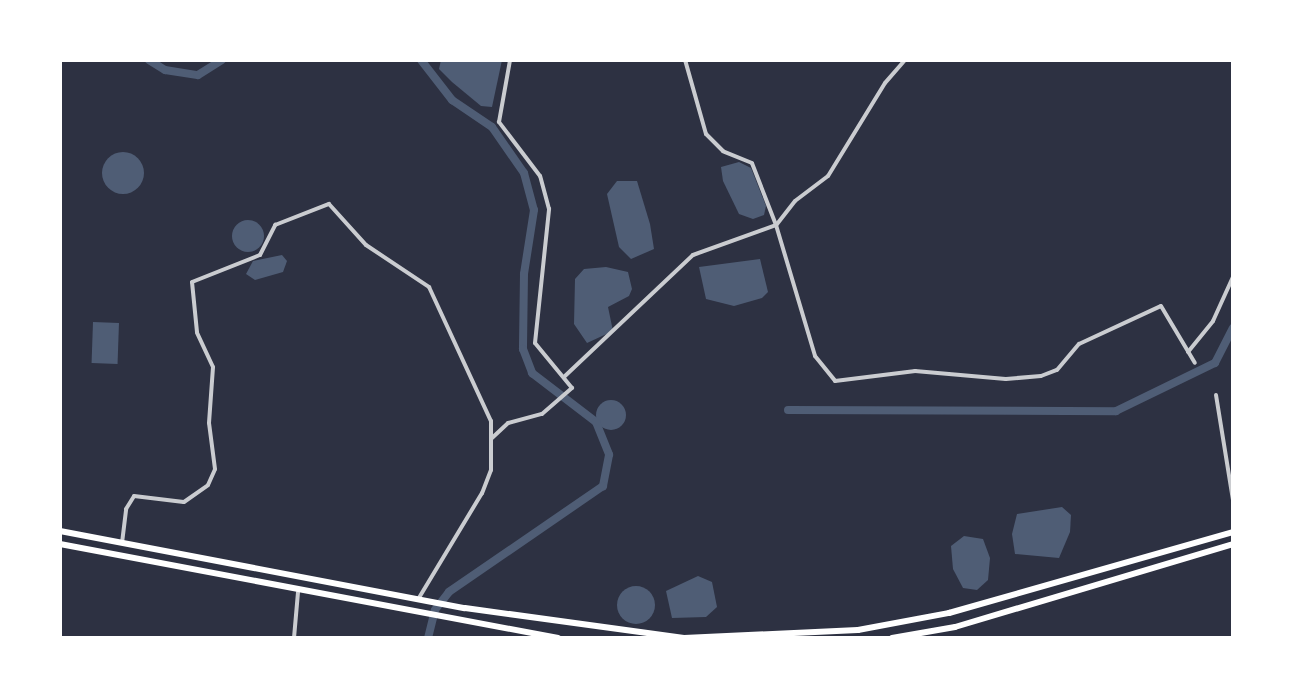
<!DOCTYPE html>
<html>
<head>
<meta charset="utf-8">
<style>
	body { margin:0 }
	#map { position:relative; width:1293px; height:698px; overflow:hidden; background:#2d3142; font-family:Quicksand,sans-serif }
	div>[style] { position:absolute }
	[style*='--x'] { left:calc(var(--x)*1px); top:calc(var(--y)*1px); width:calc(var(--w)*1px); rotate:calc(var(--a)*1deg) }
	.water>* { inset:0; background:#4f5d75; transform-origin:0 0 }
	.round { border-radius:50% }
	.canal>* { height:8px; margin:-4px; padding:0 4px; transform-origin:4px; border-radius:4px; background:#4f5d75 }
	.minor>* { height:4px; margin:-2px; padding:0 2px; transform-origin:2px; border-radius:2px; background:#caccd0 }
	.trunk>* { height:6px; margin:-3px; padding:0 3px; transform-origin:3px; border-radius:3px; background:#fff }
	span { translate:-50% -50%; white-space:nowrap; text-align:center; line-height:1.15; -webkit-text-stroke:8px #fff; paint-order:stroke }
	.frame { position:absolute; inset:0; border:62px solid #fff; pointer-events:none }
</style>
</head>
<body>
<div id="map">
	<div class="water">
		<i style="clip-path:polygon(441px 60px,502px 60px,492px 107px,481px 106px,452px 82px,439px 69px)"></i>
		<i class="round" style="left:102px;top:152px;width:42px;height:42px"></i>
		<i style="clip-path:polygon(739px 162px,751px 168px,766px 206px,764px 215px,753px 219px,739px 214px,723px 181px,721px 167px)"></i>
		<i style="clip-path:polygon(617px 181px,637px 181px,650px 224px,654px 249px,631px 259px,619px 247px,607px 194px)"></i>
		<i class="round" style="left:232px;top:220px;width:32px;height:32px"></i>
		<i style="clip-path:polygon(282px 255px,287px 261px,283px 272px,255px 280px,246px 274px,253px 261px)"></i>
		<i style="clip-path:polygon(760px 259px,768px 292px,762px 298px,734px 306px,706px 299px,699px 267px)"></i>
		<i style="clip-path:polygon(606px 267px,628px 272px,632px 289px,629px 296px,608px 307px,613px 331px,587px 343px,574px 324px,575px 279px,584px 269px)"></i>
		<i style="left:93px;top:322px;width:26px;height:41px;rotate:2deg"></i>
		<i class="round" style="left:596px;top:400px;width:30px;height:30px"></i>
		<i style="clip-path:polygon(1062px 507px,1071px 515px,1070px 532px,1059px 558px,1015px 554px,1012px 534px,1017px 514px)"></i>
		<i style="clip-path:polygon(964px 536px,983px 539px,990px 558px,988px 580px,977px 590px,963px 588px,953px 569px,951px 546px)"></i>
		<i style="clip-path:polygon(698px 576px,712px 582px,717px 607px,706px 617px,672px 618px,666px 591px)"></i>
		<i class="round" style="left:617px;top:586px;width:38px;height:38px"></i>
	</div>
	<div class="canal">
		<i style="--x:149;--y:60;--w:19;--a:32"></i>
		<i style="--x:165;--y:70;--w:33;--a:9"></i>
		<i style="--x:198;--y:75;--w:28;--a:-32"></i>
		<i style="--x:421;--y:60;--w:51;--a:52.2"></i>
		<i style="--x:452;--y:100;--w:48;--a:34"></i>
		<i style="--x:492;--y:127;--w:56;--a:55.2"></i>
		<i style="--x:524;--y:173;--w:38;--a:75"></i>
		<i style="--x:534;--y:210;--w:65;--a:98.9"></i>
		<i style="--x:524;--y:274;--w:75;--a:90.8"></i>
		<i style="--x:523;--y:349;--w:26;--a:69"></i>
		<i style="--x:532;--y:373;--w:81;--a:37.4"></i>
		<i style="--x:596;--y:422;--w:35;--a:68"></i>
		<i style="--x:609;--y:455;--w:32;--a:101"></i>
		<i style="--x:603;--y:486;--w:187;--a:145.5"></i>
		<i style="--x:449;--y:592;--w:23;--a:128"></i>
		<i style="--x:435;--y:610;--w:29;--a:104"></i>
		<i style="--x:788;--y:410;--w:328;--a:0.2"></i>
		<i style="--x:1116;--y:411;--w:110;--a:-25.9"></i>
		<i style="--x:1215;--y:363;--w:39;--a:-63"></i>
	</div>
	<div class="minor">
		<i style="--x:905;--y:60;--w:30;--a:131"></i>
		<i style="--x:885;--y:83;--w:109;--a:121.5"></i>
		<i style="--x:828;--y:176;--w:41;--a:142.9"></i>
		<i style="--x:795;--y:201;--w:31;--a:128"></i>
		<i style="--x:776;--y:225;--w:137;--a:73.4"></i>
		<i style="--x:815;--y:356;--w:32;--a:51"></i>
		<i style="--x:835;--y:381;--w:81;--a:-7.1"></i>
		<i style="--x:915;--y:371;--w:91;--a:5"></i>
		<i style="--x:1006;--y:379;--w:35;--a:-5"></i>
		<i style="--x:1041;--y:376;--w:17;--a:-21"></i>
		<i style="--x:1057;--y:370;--w:34;--a:-50"></i>
		<i style="--x:1079;--y:344;--w:90;--a:-24.9"></i>
		<i style="--x:1161;--y:306;--w:66;--a:59.2"></i>
		<i style="--x:1188;--y:352;--w:40;--a:-51"></i>
		<i style="--x:1213;--y:321;--w:48;--a:-65.6"></i>
		<i style="--x:565;--y:376;--w:176;--a:-43.4"></i>
		<i style="--x:693;--y:255;--w:88;--a:-19.9"></i>
		<i style="--x:776;--y:225;--w:66;--a:-111.2"></i>
		<i style="--x:752;--y:163;--w:31;--a:-158"></i>
		<i style="--x:723;--y:151;--w:24;--a:-135"></i>
		<i style="--x:706;--y:134;--w:77;--a:-105.8"></i>
		<i style="--x:1216;--y:395;--w:106;--a:80.8"></i>
		<i style="--x:492;--y:438;--w:22;--a:-43"></i>
		<i style="--x:508;--y:423;--w:35;--a:-15"></i>
		<i style="--x:542;--y:414;--w:40;--a:-41"></i>
		<i style="--x:572;--y:388;--w:58;--a:-129.4"></i>
		<i style="--x:535;--y:343;--w:135;--a:-84"></i>
		<i style="--x:549;--y:209;--w:34;--a:-105"></i>
		<i style="--x:540;--y:176;--w:68;--a:-127.2"></i>
		<i style="--x:499;--y:122;--w:63;--a:-79.9"></i>
		<i style="--x:122;--y:543;--w:34;--a:-83"></i>
		<i style="--x:126;--y:509;--w:15;--a:-58"></i>
		<i style="--x:134;--y:496;--w:50;--a:6.8"></i>
		<i style="--x:184;--y:502;--w:29;--a:-35"></i>
		<i style="--x:208;--y:485;--w:17;--a:-66"></i>
		<i style="--x:215;--y:469;--w:46;--a:-97.4"></i>
		<i style="--x:209;--y:423;--w:56;--a:-85.9"></i>
		<i style="--x:213;--y:367;--w:38;--a:-115"></i>
		<i style="--x:197;--y:332;--w:50;--a:-95.7"></i>
		<i style="--x:192;--y:282;--w:73;--a:-21.7"></i>
		<i style="--x:260;--y:255;--w:34;--a:-63"></i>
		<i style="--x:275;--y:225;--w:58;--a:-21.3"></i>
		<i style="--x:329;--y:204;--w:55;--a:47.9"></i>
		<i style="--x:366;--y:245;--w:76;--a:33.7"></i>
		<i style="--x:429;--y:287;--w:148;--a:65.2"></i>
		<i style="--x:491;--y:421;--w:49;--a:90"></i>
		<i style="--x:491;--y:470;--w:25;--a:111"></i>
		<i style="--x:482;--y:493;--w:122;--a:121"></i>
		<i style="--x:294;--y:638;--w:46;--a:-85"></i>
	</div>
	<div class="trunk">
		<i style="--x:60;--y:531;--w:412;--a:10.8"></i>
		<i style="--x:465;--y:608;--w:221;--a:7.8"></i>
		<i style="--x:684;--y:638;--w:174;--a:-2.6"></i>
		<i style="--x:858;--y:630;--w:93;--a:-10.6"></i>
		<i style="--x:949;--y:613;--w:295;--a:-15.9"></i>
		<i style="--x:60;--y:544;--w:507;--a:10.69"></i>
		<i style="--x:892;--y:638;--w:64;--a:-9.9"></i>
		<i style="--x:955;--y:627;--w:290;--a:-16.6"></i>
	</div>
	<div class="frame"></div>
</div>
</body>
</html>
